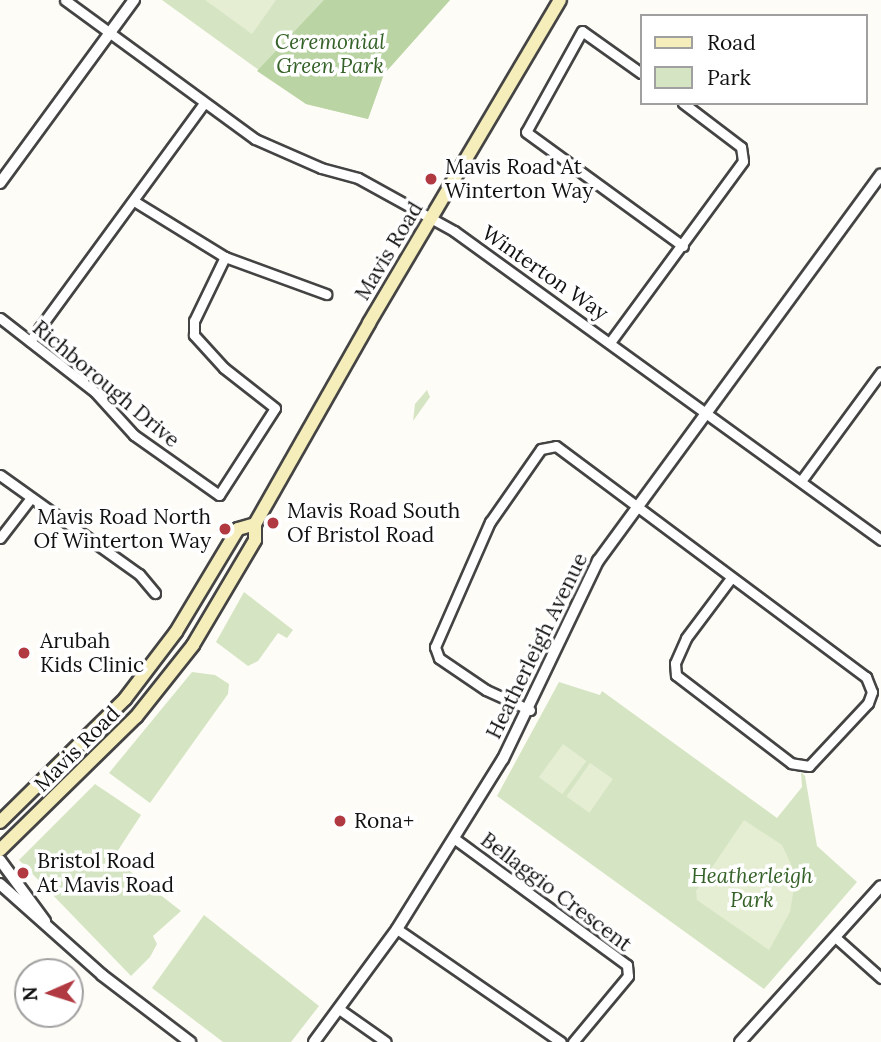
<!DOCTYPE html>
<html>
<head>
<meta charset="utf-8">
<style>
	body { margin:0 }
	#map { position:relative; width:881px; height:1042px; overflow:hidden; background:#fefcf6; font-family:Lora,serif }
	div>[style] { position:absolute }
	[style*='--x'] { left:calc(var(--x)*1px); top:calc(var(--y)*1px); width:calc(var(--w)*1px); rotate:calc(var(--a)*1deg) }
	.green>* { inset:0; background:#d5e5c3 }
	.forest>* { inset:0; background:#bad4a4 }
	.pitch>* { inset:0; background:#e5eed3; transform-origin:0 0 }
	.roads { filter:drop-shadow(2px 0 #444) drop-shadow(-2px 0 #444) drop-shadow(0 2px #444) drop-shadow(0 -2px #444) }
	.minor>* { height:9px; margin:-4.5px; padding:0 4.5px; transform-origin:4.5px; border-radius:4.5px; background:#fff }
	.tertiary>* { height:10px; margin:-5px; padding:0 5px; transform-origin:5px; border-radius:5px; background:#fff }
	.secondary>* { height:12px; margin:-6px; padding:0 6px; transform-origin:6px; border-radius:6px; background:#f5eeba }
	.dots>* { width:19px; height:19px; translate:-50% -50%; box-sizing:border-box; border:4px solid #fff; border-radius:50% }
	span { translate:-50% -50%; white-space:nowrap; text-align:center; line-height:1.15; -webkit-text-stroke:7px #fff; paint-order:stroke }
	.park-label { font-size:21px; color:#356228; font-style:italic }
	.poi-label { font-size:21px; color:#111 }
	.left { translate:0 -50%; text-align:left }
	.right { translate:-100% -50%; text-align:right }
	.street-label { font-size:21px; color:#111 }
	.legend { position:absolute; left:640px; top:14px; width:228px; height:91px; box-sizing:border-box; background:#fff; border:2px solid #a0a0a0; margin:0; padding:9px 12px; list-style:none; font-size:21px; color:#111 }
	.legend li { display:flex; align-items:center; gap:14px; height:35px }
	.legend b { width:35px; border:2px solid #a0a0a0 }
	.north { position:absolute; left:14px; top:958px; width:70px; height:70px; box-sizing:border-box; background:#fff; border:2px solid #a0a0a0; border-radius:50%; rotate:267deg; font-size:19px; font-weight:700; line-height:28px; text-align:center; color:#111 }
	.north::after { content:''; display:block; margin:auto; width:24px; height:32px; background:#b13941; clip-path:polygon(50% 0,100% 100%,50% 72%,0 100%) }
</style>
</head>
<body>
<div id="map">
	<div class="green">
		<i style="clip-path:polygon(162px 0,450px 0,384px 74px,368px 119px,306px 104px)"></i>
		<i style="clip-path:polygon(427px 390px,430px 397px,413px 421px,415px 404px)"></i>
		<i style="clip-path:polygon(244px 592px,293px 630px,287px 638px,278px 633px,258px 661px,248px 666px,216px 642px)"></i>
		<i style="clip-path:polygon(192px 672px,215px 675px,229px 684px,228px 694px,150px 803px,109px 773px)"></i>
		<i style="clip-path:polygon(559px 682px,600px 695px,602px 691px,777px 818px,802px 787px,801px 772px,805px 776px,817px 846px,857px 882px,764px 989px,497px 796px)"></i>
		<i style="clip-path:polygon(95px 784px,141px 815px,113px 858px,181px 911px,153px 936px,157px 944px,150px 957px,131px 976px,19px 860px)"></i>
		<i style="clip-path:polygon(204px 915px,319px 1006px,291px 1042px,223px 1042px,152px 988px)"></i>
	</div>
	<div class="forest">
		<i style="clip-path:polygon(324px 0,450px 0,384px 74px,368px 119px,306px 104px,257px 71px)"></i>
	</div>
	<div class="pitch">
		<i style="clip-path:polygon(205px 0,276px 0,252px 34px)"></i>
		<i style="left:563px;top:744px;width:29px;height:41px;rotate:36deg"></i>
		<i style="left:590px;top:763px;width:28px;height:41px;rotate:35deg"></i>
		<i style="clip-path:polygon(744px 820px,782px 845px,796px 875px,790px 912px,769px 950px,697px 900px,696px 891px)"></i>
	</div>
	<div class="roads">
		<div class="minor">
			<i style="--x:65;--y:0;--w:235;--a:36.2"></i>
			<i style="--x:255;--y:139;--w:72;--a:23.7"></i>
			<i style="--x:321;--y:168;--w:38;--a:15"></i>
			<i style="--x:358;--y:178;--w:110;--a:28.9"></i>
			<i style="--x:454;--y:231;--w:527;--a:35.89"></i>
			<i style="--x:641;--y:73;--w:72;--a:-144.6"></i>
			<i style="--x:582;--y:31;--w:115;--a:119"></i>
			<i style="--x:526;--y:132;--w:194;--a:36"></i>
			<i style="--x:134;--y:201;--w:107;--a:31.6"></i>
			<i style="--x:225;--y:257;--w:108;--a:20.1"></i>
			<i style="--x:0;--y:318;--w:120;--a:37.9"></i>
			<i style="--x:95;--y:392;--w:58;--a:47.8"></i>
			<i style="--x:134;--y:435;--w:104;--a:35.2"></i>
			<i style="--x:219;--y:495;--w:103;--a:-57.2"></i>
			<i style="--x:275;--y:408;--w:65;--a:-141.9"></i>
			<i style="--x:224;--y:368;--w:45;--a:-132.3"></i>
			<i style="--x:194;--y:335;--w:14;--a:-90"></i>
			<i style="--x:194;--y:321;--w:71;--a:-64.2"></i>
			<i style="--x:30;--y:341;--w:295;--a:-53.8"></i>
			<i style="--x:611;--y:341;--w:223;--a:-53.7"></i>
			<i style="--x:743;--y:161;--w:14;--a:-98"></i>
			<i style="--x:741;--y:147;--w:73;--a:-142.8"></i>
			<i style="--x:0;--y:475;--w:171;--a:35.5"></i>
			<i style="--x:139;--y:574;--w:25;--a:50"></i>
			<i style="--x:801;--y:481;--w:135;--a:-53.7"></i>
			<i style="--x:0;--y:538;--w:49;--a:-52.4"></i>
			<i style="--x:530;--y:710;--w:48;--a:-155.6"></i>
			<i style="--x:486;--y:690;--w:57;--a:-145.8"></i>
			<i style="--x:439;--y:658;--w:12;--a:-110"></i>
			<i style="--x:435;--y:647;--w:137;--a:-66.3"></i>
			<i style="--x:490;--y:522;--w:89;--a:-55.1"></i>
			<i style="--x:541;--y:449;--w:15;--a:-11"></i>
			<i style="--x:556;--y:446;--w:387;--a:36.7"></i>
			<i style="--x:866;--y:677;--w:16;--a:68"></i>
			<i style="--x:872;--y:692;--w:12;--a:110"></i>
			<i style="--x:868;--y:703;--w:86;--a:133.1"></i>
			<i style="--x:809;--y:766;--w:18;--a:-171"></i>
			<i style="--x:791;--y:763;--w:145;--a:-142.6"></i>
			<i style="--x:676;--y:675;--w:12;--a:-95"></i>
			<i style="--x:675;--y:663;--w:27;--a:-66"></i>
			<i style="--x:686;--y:638;--w:75;--a:-53.1"></i>
			<i style="--x:455;--y:839;--w:213;--a:36.2"></i>
			<i style="--x:627;--y:965;--w:11;--a:85"></i>
			<i style="--x:628;--y:976;--w:86;--a:129.8"></i>
			<i style="--x:397;--y:929;--w:199;--a:34.6"></i>
			<i style="--x:835;--y:937;--w:62;--a:41.7"></i>
			<i style="--x:339;--y:1009;--w:57;--a:35.1"></i>
		</div>
		<div class="tertiary">
			<i style="--x:0;--y:183;--w:227;--a:-53.8"></i>
			<i style="--x:0;--y:860;--w:76;--a:53.6"></i>
			<i style="--x:0;--y:884;--w:137;--a:41.7"></i>
			<i style="--x:102;--y:975;--w:111;--a:37.3"></i>
			<i style="--x:314;--y:1042;--w:140;--a:-53.7"></i>
			<i style="--x:397;--y:929;--w:200;--a:-58.1"></i>
			<i style="--x:503;--y:759;--w:220;--a:-64.4"></i>
			<i style="--x:598;--y:561;--w:479;--a:-53.8"></i>
			<i style="--x:740;--y:1042;--w:210;--a:-47.9"></i>
		</div>
		<div class="secondary">
			<i style="--x:0;--y:822;--w:175;--a:-44.5"></i>
			<i style="--x:125;--y:699;--w:84;--a:-52.7"></i>
			<i style="--x:176;--y:632;--w:120;--a:-59"></i>
			<i style="--x:238;--y:529;--w:18;--a:-16"></i>
			<i style="--x:0;--y:850;--w:190;--a:-44.4"></i>
			<i style="--x:136;--y:717;--w:92;--a:-51.6"></i>
			<i style="--x:193;--y:645;--w:122;--a:-59.4"></i>
			<i style="--x:255;--y:540;--w:16;--a:-90"></i>
			<i style="--x:255;--y:524;--w:231;--a:-60.4"></i>
			<i style="--x:369;--y:323;--w:375;--a:-59.4"></i>
		</div>
	</div>
	<div class="dots">
		<i style="left:431px;top:179px;background:#b13941"></i>
		<i style="left:273px;top:523px;background:#b13941"></i>
		<i style="left:225px;top:529px;background:#b13941"></i>
		<i style="left:24px;top:653px;background:#b13941"></i>
		<i style="left:340px;top:821px;background:#b13941"></i>
		<i style="left:23px;top:873px;background:#b13941"></i>
	</div>
	<div class="park-label">
		<span style="left:330px;top:54px">Ceremonial<br>Green Park</span>
		<span style="left:752px;top:888px">Heatherleigh<br>Park</span>
	</div>
	<div class="poi-label">
		<span class="left" style="left:445px;top:179px">Mavis Road At<br>Winterton Way</span>
		<span class="left" style="left:287px;top:523px">Mavis Road South<br>Of Bristol Road</span>
		<span class="right" style="left:211px;top:529px">Mavis Road North<br>Of Winterton Way</span>
		<span class="left" style="left:40px;top:653px">Arubah<br>Kids Clinic</span>
		<span class="left" style="left:354px;top:821px">Rona+</span>
		<span class="left" style="left:37px;top:873px">Bristol Road<br>At Mavis Road</span>
	</div>
	<div class="street-label">
		<span style="left:389px;top:251px;rotate:-59deg">Mavis Road</span>
		<span style="left:545px;top:273px;rotate:35deg">Winterton Way</span>
		<span style="left:106px;top:384px;rotate:40deg">Richborough Drive</span>
		<span style="left:537px;top:646px;rotate:-64deg">Heatherleigh Avenue</span>
		<span style="left:77px;top:749px;rotate:-45deg">Mavis Road</span>
		<span style="left:556px;top:892px;rotate:37deg">Bellaggio Crescent</span>
	</div>
	<ul class="legend">
	<li><b style="height:9px;background:#f5eeba"></b>Road</li>
	<li><b style="height:19px;background:#d5e5c3"></b>Park</li>
	</ul>
	<div class="north">N</div>
</div>
</body>
</html>
